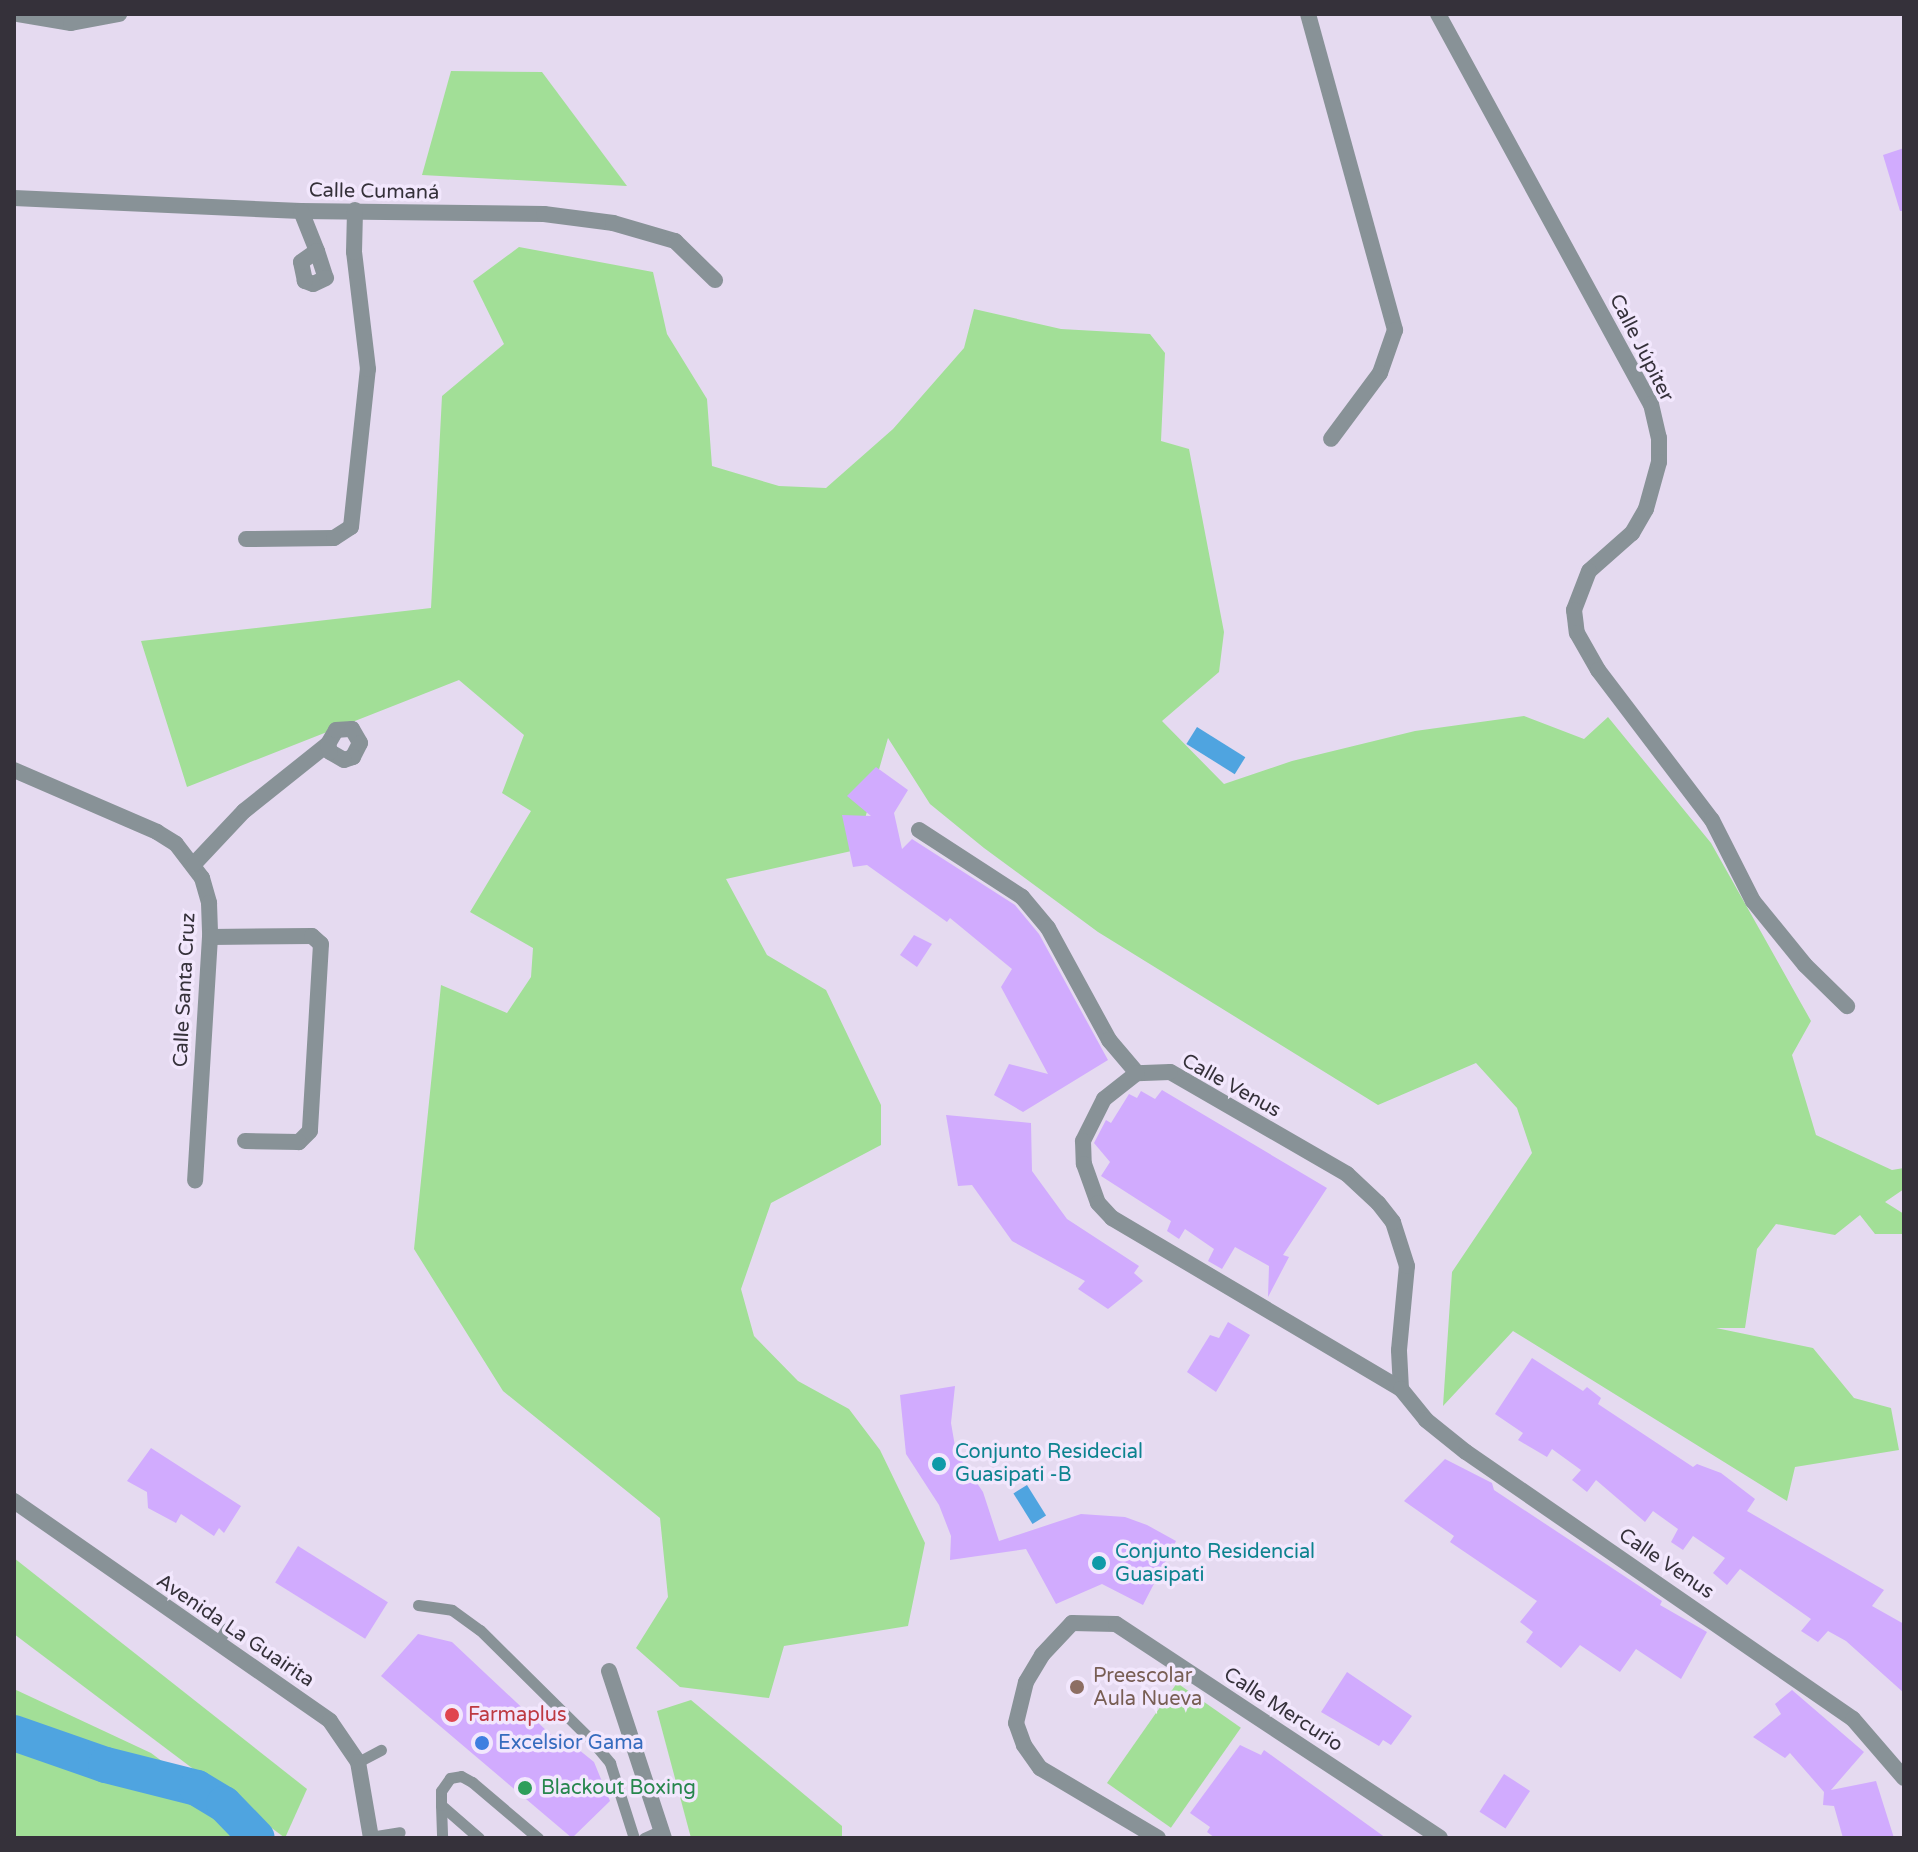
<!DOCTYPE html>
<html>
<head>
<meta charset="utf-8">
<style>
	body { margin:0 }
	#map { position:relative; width:1918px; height:1852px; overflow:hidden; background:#e5daf0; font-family:"Varela Round",sans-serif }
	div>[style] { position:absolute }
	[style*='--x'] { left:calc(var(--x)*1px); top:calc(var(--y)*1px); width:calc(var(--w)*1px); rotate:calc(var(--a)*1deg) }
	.green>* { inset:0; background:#a2df97; transform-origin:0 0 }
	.water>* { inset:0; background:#4fa4e0; transform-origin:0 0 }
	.river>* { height:36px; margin:-18px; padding:0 18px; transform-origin:18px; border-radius:18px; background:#4fa4e0 }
	.building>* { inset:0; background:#d1abfe; transform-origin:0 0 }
	.service>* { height:11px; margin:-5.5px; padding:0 5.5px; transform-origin:5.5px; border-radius:5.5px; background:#889297 }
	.minor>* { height:16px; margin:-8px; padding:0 8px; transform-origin:8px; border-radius:8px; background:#889297 }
	.tertiary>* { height:16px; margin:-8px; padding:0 8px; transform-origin:8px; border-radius:8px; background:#889297 }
	.dots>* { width:22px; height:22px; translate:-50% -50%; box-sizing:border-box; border:4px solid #f2e7fd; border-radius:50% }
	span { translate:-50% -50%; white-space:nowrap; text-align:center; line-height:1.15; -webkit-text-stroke:7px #f2e7fd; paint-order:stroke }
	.street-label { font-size:20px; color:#35313a }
	.culture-label { font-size:20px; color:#0d838f }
	.left { translate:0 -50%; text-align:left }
	.education-label { font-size:20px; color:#785e54 }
	.health-label { font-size:20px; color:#be3a42 }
	.shop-label { font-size:20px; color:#366cbe }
	.leisure-label { font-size:20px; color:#27864d }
	.frame { position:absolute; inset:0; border:16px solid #35313a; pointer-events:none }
</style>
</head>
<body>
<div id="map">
	<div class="green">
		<i style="clip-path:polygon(451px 71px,542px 72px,627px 186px,422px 175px)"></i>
		<i style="clip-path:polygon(519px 247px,653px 272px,667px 334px,707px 399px,712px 466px,779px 486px,826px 488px,893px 429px,964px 348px,974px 309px,1061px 329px,1150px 334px,1165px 353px,1161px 441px,1189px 449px,1224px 632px,1219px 672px,1162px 721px,1224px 784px,1292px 761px,1415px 731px,1524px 716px,1584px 739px,1608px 717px,1711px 843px,1811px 1021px,1792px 1055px,1816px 1135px,1892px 1170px,1904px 1168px,1904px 1189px,1885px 1202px,1904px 1214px,1904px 1234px,1875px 1234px,1860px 1215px,1835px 1235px,1776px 1224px,1757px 1249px,1745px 1328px,1716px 1328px,1813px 1348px,1854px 1398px,1891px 1408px,1899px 1450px,1795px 1467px,1787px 1501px,1513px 1331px,1443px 1406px,1452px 1272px,1532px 1153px,1517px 1108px,1476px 1063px,1378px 1105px,1098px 932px,984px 848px,930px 804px,888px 738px,856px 850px,726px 879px,767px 955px,826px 990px,881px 1105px,881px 1145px,771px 1203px,741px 1289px,754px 1336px,798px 1381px,849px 1409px,880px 1450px,925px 1543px,908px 1626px,784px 1646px,769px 1698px,680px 1687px,636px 1648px,668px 1597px,660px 1518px,503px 1391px,414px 1249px,441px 985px,507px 1013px,531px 977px,533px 948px,470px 912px,531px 811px,502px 793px,524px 735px,459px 680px,187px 787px,141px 641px,431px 608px,442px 396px,504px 344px,473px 281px)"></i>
		<i style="clip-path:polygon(14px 1558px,307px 1789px,285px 1838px,14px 1634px)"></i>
		<i style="left:1177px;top:1683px;width:78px;height:122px;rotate:35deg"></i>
		<i style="clip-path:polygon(14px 1689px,151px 1753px,265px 1838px,14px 1838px)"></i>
		<i style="clip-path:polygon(691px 1700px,842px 1826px,842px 1838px,691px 1838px,657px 1711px)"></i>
	</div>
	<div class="water">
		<i style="left:1197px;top:727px;width:57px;height:20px;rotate:32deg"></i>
		<i style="left:1027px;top:1485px;width:36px;height:16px;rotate:58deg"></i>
	</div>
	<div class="river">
		<i style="--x:14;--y:1733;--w:97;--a:19.2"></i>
		<i style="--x:106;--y:1765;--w:94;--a:14.2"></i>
		<i style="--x:197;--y:1788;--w:31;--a:31"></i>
		<i style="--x:224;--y:1804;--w:47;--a:45.9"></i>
	</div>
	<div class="building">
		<i style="clip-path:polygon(1904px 148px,1904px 211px,1900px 211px,1883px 155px)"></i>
		<i style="clip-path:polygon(876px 767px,908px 790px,894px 813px,902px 849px,912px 839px,1015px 905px,1039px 934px,1108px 1060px,1023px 1112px,994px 1095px,1009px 1064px,1048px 1074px,1001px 987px,1012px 969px,950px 918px,947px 922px,867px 865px,853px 867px,842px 815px,871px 816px,847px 796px)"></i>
		<i style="clip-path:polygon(914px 935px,932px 944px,917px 967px,900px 955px)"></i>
		<i style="clip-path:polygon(1162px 1090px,1327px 1188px,1283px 1255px,1289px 1257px,1268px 1297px,1269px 1266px,1235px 1247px,1222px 1269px,1208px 1261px,1214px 1249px,1185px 1229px,1179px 1239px,1167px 1231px,1171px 1221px,1101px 1176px,1110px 1162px,1094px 1143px,1106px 1120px,1111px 1123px,1129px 1094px,1137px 1098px,1141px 1091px,1155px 1099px)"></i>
		<i style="clip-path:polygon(946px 1115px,1031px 1123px,1032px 1171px,1067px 1219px,1139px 1266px,1134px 1273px,1143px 1281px,1108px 1309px,1078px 1289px,1085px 1281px,1012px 1241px,972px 1185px,958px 1186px)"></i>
		<i style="clip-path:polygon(1228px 1322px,1250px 1335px,1216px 1392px,1187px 1372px,1210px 1335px,1219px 1338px)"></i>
		<i style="clip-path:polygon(1532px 1358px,1583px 1391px,1587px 1387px,1601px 1398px,1598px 1404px,1693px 1467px,1697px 1464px,1721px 1473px,1755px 1499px,1747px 1511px,1884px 1590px,1872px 1606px,1904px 1624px,1904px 1693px,1846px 1641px,1828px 1631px,1818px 1642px,1801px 1631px,1811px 1619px,1740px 1569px,1727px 1585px,1713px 1573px,1725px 1558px,1693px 1536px,1683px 1550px,1671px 1542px,1678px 1529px,1653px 1511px,1645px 1522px,1596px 1480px,1587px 1492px,1572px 1480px,1581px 1470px,1552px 1449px,1547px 1457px,1518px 1440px,1523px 1433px,1495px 1414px)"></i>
		<i style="clip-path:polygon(955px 1386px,951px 1423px,956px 1452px,983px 1492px,999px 1541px,1081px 1514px,1125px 1517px,1147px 1525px,1176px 1541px,1143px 1605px,1102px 1584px,1056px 1604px,1026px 1549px,950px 1560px,951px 1536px,939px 1505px,906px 1454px,900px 1395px)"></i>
		<i style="clip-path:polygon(151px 1448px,241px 1506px,224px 1533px,219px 1528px,214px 1536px,181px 1514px,176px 1523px,148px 1508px,147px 1492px,127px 1481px)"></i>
		<i style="clip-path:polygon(1445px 1459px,1492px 1483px,1494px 1490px,1662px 1601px,1660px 1605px,1707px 1632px,1681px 1679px,1636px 1649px,1620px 1672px,1580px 1645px,1561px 1668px,1526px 1642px,1533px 1632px,1520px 1622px,1537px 1601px,1450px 1542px,1454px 1536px,1404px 1501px)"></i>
		<i style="left:298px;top:1546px;width:106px;height:43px;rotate:32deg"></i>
		<i style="clip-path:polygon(418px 1634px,452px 1642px,564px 1747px,568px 1741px,594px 1762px,610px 1801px,572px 1838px,381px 1676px)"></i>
		<i style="clip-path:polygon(1347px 1672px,1412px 1716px,1391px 1745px,1383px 1740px,1379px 1746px,1321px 1712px)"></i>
		<i style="clip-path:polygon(1792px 1690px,1864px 1752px,1831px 1790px,1876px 1781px,1894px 1838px,1843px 1838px,1834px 1806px,1823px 1805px,1824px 1792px,1790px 1753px,1785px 1758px,1753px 1737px,1781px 1714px,1775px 1704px)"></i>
		<i style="clip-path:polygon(1240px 1745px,1261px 1755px,1264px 1750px,1386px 1838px,1215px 1838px,1207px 1832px,1210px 1827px,1190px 1813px)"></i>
		<i style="left:1504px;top:1774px;width:31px;height:45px;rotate:33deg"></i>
	</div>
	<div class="service">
		<i style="--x:418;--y:1605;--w:34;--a:8"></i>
		<i style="--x:452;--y:1610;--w:34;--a:36"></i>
		<i style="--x:480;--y:1630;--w:156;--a:44.7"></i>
		<i style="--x:591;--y:1740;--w:30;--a:50"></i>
		<i style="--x:610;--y:1763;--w:79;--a:72.3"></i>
		<i style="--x:217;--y:1643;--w:18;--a:-56"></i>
		<i style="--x:358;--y:1762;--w:26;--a:-28"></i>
		<i style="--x:441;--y:1805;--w:33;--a:88"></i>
		<i style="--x:370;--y:1837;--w:30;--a:-9"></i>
		<i style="--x:479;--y:1838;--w:50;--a:-139"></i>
		<i style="--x:441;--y:1805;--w:14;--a:-90"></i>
		<i style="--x:441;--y:1791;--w:16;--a:-55"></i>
		<i style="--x:450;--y:1778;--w:11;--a:-10"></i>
		<i style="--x:461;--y:1776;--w:13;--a:29"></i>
		<i style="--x:472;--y:1782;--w:87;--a:40.3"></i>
		<i style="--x:644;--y:1838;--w:20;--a:-24"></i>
	</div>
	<div class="minor">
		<i style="--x:18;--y:14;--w:54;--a:9.6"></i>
		<i style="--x:71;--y:23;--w:49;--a:-10.6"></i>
		<i style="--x:1308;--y:14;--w:328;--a:74.6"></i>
		<i style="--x:1395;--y:330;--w:46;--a:109.2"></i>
		<i style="--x:1380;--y:373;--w:82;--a:126.6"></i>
		<i style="--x:1438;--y:14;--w:444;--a:61.4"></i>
		<i style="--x:1651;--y:404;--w:35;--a:77"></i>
		<i style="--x:1659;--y:438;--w:24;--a:90"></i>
		<i style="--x:1659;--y:462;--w:49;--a:105.5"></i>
		<i style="--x:1646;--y:509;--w:28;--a:120"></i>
		<i style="--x:1632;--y:533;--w:57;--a:138.5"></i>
		<i style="--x:1589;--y:571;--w:42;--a:111"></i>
		<i style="--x:1574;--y:610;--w:23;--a:83"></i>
		<i style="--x:1577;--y:633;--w:43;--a:60.4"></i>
		<i style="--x:1598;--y:670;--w:188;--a:52.8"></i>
		<i style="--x:1712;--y:820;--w:91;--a:63.2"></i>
		<i style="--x:1753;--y:901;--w:82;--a:50.9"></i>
		<i style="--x:1805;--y:965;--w:59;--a:44.3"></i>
		<i style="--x:14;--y:198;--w:287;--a:2.6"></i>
		<i style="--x:301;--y:211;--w:243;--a:0.7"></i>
		<i style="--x:544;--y:214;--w:70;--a:7.4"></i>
		<i style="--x:613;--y:223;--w:65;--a:16.2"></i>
		<i style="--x:675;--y:241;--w:56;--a:44.3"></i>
		<i style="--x:301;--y:211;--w:43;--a:68.2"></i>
		<i style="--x:317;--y:251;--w:28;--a:72"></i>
		<i style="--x:326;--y:278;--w:14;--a:155"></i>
		<i style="--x:313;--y:284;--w:9;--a:-159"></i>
		<i style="--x:305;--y:281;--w:19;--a:-102"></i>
		<i style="--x:301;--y:262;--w:19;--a:-35"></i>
		<i style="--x:246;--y:539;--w:88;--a:-0.7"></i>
		<i style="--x:334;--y:538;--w:20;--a:-33"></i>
		<i style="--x:351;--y:527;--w:159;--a:-83.9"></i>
		<i style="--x:368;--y:369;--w:118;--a:-96.8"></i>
		<i style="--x:354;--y:252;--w:42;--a:-88.6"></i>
		<i style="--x:14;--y:770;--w:156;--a:23.4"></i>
		<i style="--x:157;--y:832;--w:22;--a:32"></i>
		<i style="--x:176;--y:844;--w:43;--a:52.6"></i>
		<i style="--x:202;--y:878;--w:26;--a:74"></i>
		<i style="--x:209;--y:903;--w:34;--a:88"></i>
		<i style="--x:210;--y:937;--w:244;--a:93.5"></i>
		<i style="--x:919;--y:830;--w:123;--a:33"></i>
		<i style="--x:1022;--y:897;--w:40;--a:50"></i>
		<i style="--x:1048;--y:928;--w:128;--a:61.4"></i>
		<i style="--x:1109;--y:1040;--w:43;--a:49.7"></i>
		<i style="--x:194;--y:864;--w:73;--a:-46.7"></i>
		<i style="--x:244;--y:811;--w:107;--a:-38.6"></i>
		<i style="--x:328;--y:744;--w:16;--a:-60"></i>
		<i style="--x:336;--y:730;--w:16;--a:-4"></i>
		<i style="--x:352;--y:729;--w:16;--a:60"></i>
		<i style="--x:360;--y:743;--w:16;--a:117"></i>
		<i style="--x:353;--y:757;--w:9;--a:162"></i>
		<i style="--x:344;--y:760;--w:16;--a:-150"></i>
		<i style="--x:330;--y:752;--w:8;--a:-104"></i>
		<i style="--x:210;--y:937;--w:102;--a:-0.6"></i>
		<i style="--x:312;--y:936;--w:12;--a:42"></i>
		<i style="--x:321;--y:944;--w:187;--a:93.4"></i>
		<i style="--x:310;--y:1131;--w:16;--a:135"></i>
		<i style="--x:299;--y:1142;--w:54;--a:-178.9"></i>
		<i style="--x:1401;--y:1389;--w:39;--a:-93"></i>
		<i style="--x:1399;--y:1350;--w:84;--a:-84.6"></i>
		<i style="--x:1407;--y:1266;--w:46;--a:-107.7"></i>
		<i style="--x:1393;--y:1222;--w:24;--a:-128"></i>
		<i style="--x:1378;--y:1203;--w:42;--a:-136.9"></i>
		<i style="--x:1347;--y:1174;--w:204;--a:-150"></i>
		<i style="--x:1170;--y:1072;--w:33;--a:178"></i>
		<i style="--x:1137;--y:1073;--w:42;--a:141.8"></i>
		<i style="--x:1104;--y:1099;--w:47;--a:116.6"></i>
		<i style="--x:1083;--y:1141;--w:23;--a:88"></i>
		<i style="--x:1084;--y:1164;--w:41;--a:70.3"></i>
		<i style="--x:1098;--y:1203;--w:21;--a:47"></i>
		<i style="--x:1112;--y:1218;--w:336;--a:30.6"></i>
		<i style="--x:1401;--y:1389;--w:40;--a:51"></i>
		<i style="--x:1426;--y:1420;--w:51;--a:38.7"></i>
		<i style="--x:1466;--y:1452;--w:470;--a:34.6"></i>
		<i style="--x:1853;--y:1719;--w:78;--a:49.2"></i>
		<i style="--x:609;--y:1671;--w:176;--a:71.8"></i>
		<i style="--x:1158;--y:1838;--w:137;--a:-149.3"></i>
		<i style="--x:1040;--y:1768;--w:28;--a:-125"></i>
		<i style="--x:1024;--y:1745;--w:23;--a:-110"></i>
		<i style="--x:1016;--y:1723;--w:42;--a:-76.3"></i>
		<i style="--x:1026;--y:1682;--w:31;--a:-59"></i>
		<i style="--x:1042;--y:1655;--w:44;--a:-46.8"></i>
		<i style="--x:1072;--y:1623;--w:44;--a:1.3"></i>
		<i style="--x:1116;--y:1624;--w:388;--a:33.4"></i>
	</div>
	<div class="tertiary">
		<i style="--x:14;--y:1501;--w:385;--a:34.8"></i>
		<i style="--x:330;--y:1721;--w:50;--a:55.7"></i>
		<i style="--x:358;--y:1762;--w:77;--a:80.3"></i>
	</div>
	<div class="dots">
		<i style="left:939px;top:1464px;background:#0f9aa8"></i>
		<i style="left:1099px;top:1563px;background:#0f9aa8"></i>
		<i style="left:1077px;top:1687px;background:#8d6e63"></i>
		<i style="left:452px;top:1715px;background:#e0444e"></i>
		<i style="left:482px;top:1743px;background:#3f7fe0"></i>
		<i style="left:525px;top:1788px;background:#2e9e5b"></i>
	</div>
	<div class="street-label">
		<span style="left:374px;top:192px;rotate:1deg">Calle Cumaná</span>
		<span style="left:1641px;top:348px;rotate:63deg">Calle Júpiter</span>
		<span style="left:185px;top:990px;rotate:-87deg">Calle Santa Cruz</span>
		<span style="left:1231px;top:1086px;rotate:29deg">Calle Venus</span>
		<span style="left:1666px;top:1564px;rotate:34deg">Calle Venus</span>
		<span style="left:235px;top:1631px;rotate:34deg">Avenida La Guairita</span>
		<span style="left:1283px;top:1710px;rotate:33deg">Calle Mercurio</span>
	</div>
	<div class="culture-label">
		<span class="left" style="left:955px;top:1464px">Conjunto Residecial<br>Guasipati -B</span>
		<span class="left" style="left:1115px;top:1564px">Conjunto Residencial<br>Guasipati</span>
	</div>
	<div class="education-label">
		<span class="left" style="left:1093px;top:1688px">Preescolar<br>Aula Nueva</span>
	</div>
	<div class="health-label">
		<span class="left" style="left:468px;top:1715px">Farmaplus</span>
	</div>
	<div class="shop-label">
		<span class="left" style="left:498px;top:1743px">Excelsior Gama</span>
	</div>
	<div class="leisure-label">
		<span class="left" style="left:541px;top:1788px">Blackout Boxing</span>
	</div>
	<div class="frame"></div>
</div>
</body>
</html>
